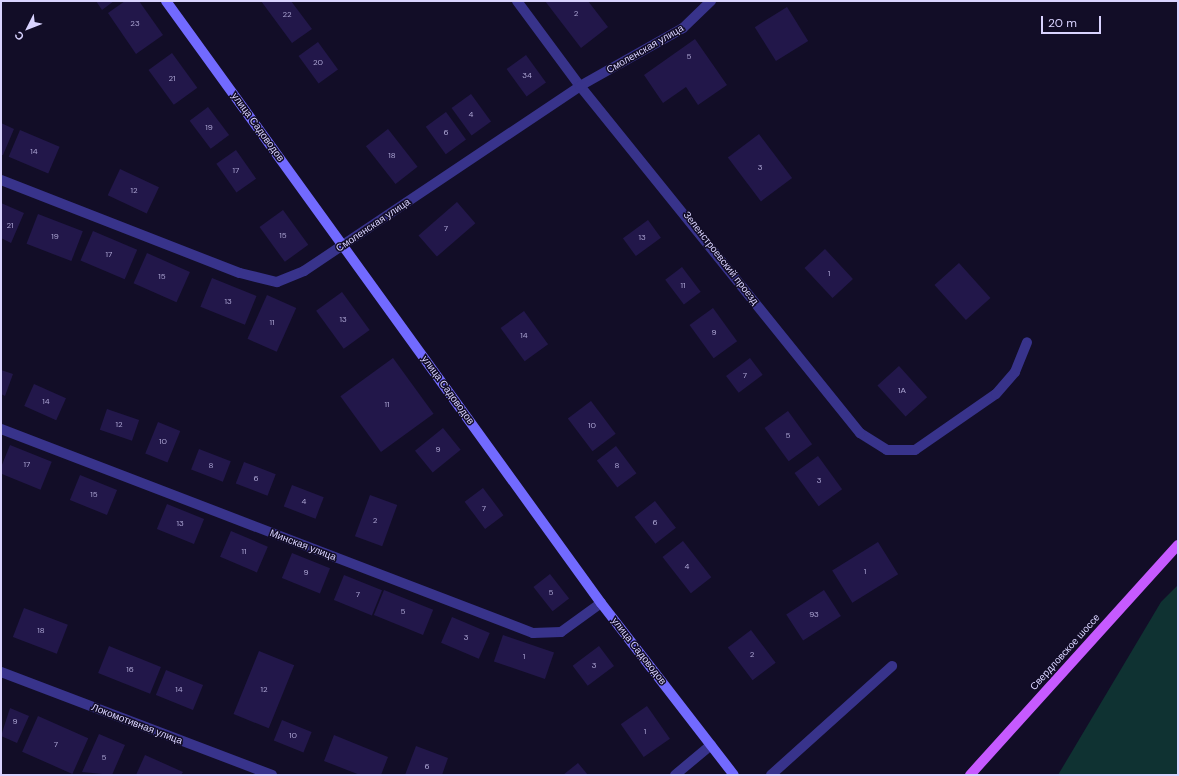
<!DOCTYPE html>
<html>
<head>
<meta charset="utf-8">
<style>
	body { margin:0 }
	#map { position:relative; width:1179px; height:776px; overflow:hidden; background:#120d27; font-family:"DM Sans",sans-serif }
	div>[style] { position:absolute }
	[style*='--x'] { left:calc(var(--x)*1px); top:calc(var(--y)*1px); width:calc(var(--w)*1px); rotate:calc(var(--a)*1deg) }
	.green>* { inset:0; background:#0f3232 }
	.building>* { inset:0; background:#22174a; transform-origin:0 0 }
	.service>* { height:10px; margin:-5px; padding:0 5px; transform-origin:5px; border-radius:5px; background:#38338b }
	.minor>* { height:10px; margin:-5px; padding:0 5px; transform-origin:5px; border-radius:5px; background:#38338b }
	.secondary>* { height:10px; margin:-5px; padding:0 5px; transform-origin:5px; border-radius:5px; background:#726aff }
	.primary>* { height:10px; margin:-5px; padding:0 5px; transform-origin:5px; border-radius:5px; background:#c65aff }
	span { translate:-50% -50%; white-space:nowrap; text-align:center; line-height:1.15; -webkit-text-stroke:3px #120d27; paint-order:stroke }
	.number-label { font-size:8px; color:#aba4d2 }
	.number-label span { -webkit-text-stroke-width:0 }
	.street-label { font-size:10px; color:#d9d3ff }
	.frame { position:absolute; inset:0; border:2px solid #d9d3ff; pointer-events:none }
	.north { position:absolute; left:8px; top:8px; width:40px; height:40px; -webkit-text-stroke:3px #120d27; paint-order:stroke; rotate:228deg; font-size:11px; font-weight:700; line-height:16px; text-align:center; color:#d9d3ff }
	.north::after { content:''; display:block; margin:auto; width:14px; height:18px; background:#d9d3ff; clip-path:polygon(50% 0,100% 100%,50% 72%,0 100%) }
	.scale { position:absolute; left:1041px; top:16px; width:60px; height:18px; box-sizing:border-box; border:2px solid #d9d3ff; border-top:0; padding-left:5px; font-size:12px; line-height:14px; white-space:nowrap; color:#d9d3ff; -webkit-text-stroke:3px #120d27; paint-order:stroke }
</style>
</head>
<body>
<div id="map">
	<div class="green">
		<i style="clip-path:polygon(1178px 585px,1178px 775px,1058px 775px,1161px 602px)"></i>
	</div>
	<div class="building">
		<i style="clip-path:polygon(96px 1px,114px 1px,102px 10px)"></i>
		<i style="clip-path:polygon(125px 1px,139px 1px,163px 35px,136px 54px,108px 13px)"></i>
		<i style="clip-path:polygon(261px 1px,291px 1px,312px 29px,292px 43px)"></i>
		<i style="clip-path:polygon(545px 1px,588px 1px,608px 27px,581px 48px)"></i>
		<i style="left:787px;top:7px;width:40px;height:38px;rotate:58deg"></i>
		<i style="clip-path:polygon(695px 39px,727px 85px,698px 105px,686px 87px,663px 103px,644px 75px)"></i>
		<i style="left:318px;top:42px;width:34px;height:24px;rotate:54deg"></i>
		<i style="left:172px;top:53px;width:43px;height:29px;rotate:54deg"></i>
		<i style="left:526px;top:55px;width:34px;height:24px;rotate:54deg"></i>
		<i style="left:471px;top:94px;width:34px;height:24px;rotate:54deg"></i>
		<i style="left:208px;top:107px;width:35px;height:23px;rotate:53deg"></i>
		<i style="left:446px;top:112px;width:34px;height:25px;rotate:54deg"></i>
		<i style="clip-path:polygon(1px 123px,14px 129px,3px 155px,1px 155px)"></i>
		<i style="left:388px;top:129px;width:48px;height:28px;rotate:52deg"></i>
		<i style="left:20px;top:130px;width:43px;height:29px;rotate:23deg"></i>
		<i style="left:759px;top:134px;width:55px;height:39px;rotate:53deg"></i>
		<i style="left:236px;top:150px;width:35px;height:24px;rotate:55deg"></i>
		<i style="left:120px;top:169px;width:43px;height:29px;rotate:25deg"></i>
		<i style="left:457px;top:202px;width:28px;height:51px;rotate:49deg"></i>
		<i style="clip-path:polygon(1px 203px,24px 213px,11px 243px,1px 238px)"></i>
		<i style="left:283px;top:210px;width:43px;height:29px;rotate:54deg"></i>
		<i style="left:38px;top:214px;width:48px;height:32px;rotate:21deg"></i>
		<i style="left:648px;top:220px;width:22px;height:31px;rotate:54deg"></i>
		<i style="left:93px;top:231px;width:48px;height:32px;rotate:23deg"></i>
		<i style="left:825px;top:249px;width:41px;height:28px;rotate:47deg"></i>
		<i style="left:147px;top:253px;width:47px;height:33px;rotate:24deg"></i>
		<i style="left:959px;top:263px;width:47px;height:33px;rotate:48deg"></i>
		<i style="left:682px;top:267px;width:31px;height:21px;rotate:53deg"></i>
		<i style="left:212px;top:278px;width:48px;height:31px;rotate:22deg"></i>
		<i style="left:342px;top:292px;width:47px;height:32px;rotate:54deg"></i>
		<i style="left:267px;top:295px;width:32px;height:48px;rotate:24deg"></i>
		<i style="left:713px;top:308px;width:41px;height:29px;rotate:54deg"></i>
		<i style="left:524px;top:311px;width:41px;height:29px;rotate:54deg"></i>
		<i style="left:393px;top:358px;width:69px;height:65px;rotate:54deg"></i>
		<i style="left:750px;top:358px;width:21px;height:30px;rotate:53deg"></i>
		<i style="left:899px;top:366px;width:42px;height:29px;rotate:48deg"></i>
		<i style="clip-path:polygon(1px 370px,13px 374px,5px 396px,1px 394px)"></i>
		<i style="left:34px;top:384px;width:35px;height:24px;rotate:24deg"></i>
		<i style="left:591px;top:401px;width:41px;height:29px;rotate:53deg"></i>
		<i style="left:107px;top:409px;width:34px;height:22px;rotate:19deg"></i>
		<i style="left:788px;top:411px;width:41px;height:29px;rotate:54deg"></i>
		<i style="left:158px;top:422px;width:24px;height:34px;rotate:22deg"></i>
		<i style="left:443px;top:428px;width:28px;height:36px;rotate:51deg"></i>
		<i style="left:10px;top:445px;width:45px;height:30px;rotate:22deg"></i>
		<i style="left:616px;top:446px;width:34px;height:24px;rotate:53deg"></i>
		<i style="left:199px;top:449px;width:34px;height:22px;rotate:21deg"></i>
		<i style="left:818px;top:456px;width:41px;height:29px;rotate:54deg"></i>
		<i style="left:244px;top:462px;width:34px;height:23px;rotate:21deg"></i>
		<i style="left:80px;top:475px;width:40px;height:27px;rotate:22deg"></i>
		<i style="left:292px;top:485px;width:34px;height:23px;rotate:21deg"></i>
		<i style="left:483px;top:488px;width:34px;height:23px;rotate:53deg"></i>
		<i style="left:370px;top:495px;width:29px;height:44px;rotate:20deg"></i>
		<i style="left:655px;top:501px;width:34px;height:26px;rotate:52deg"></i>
		<i style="left:167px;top:504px;width:40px;height:27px;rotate:22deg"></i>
		<i style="left:231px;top:531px;width:40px;height:28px;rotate:23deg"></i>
		<i style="left:683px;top:541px;width:46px;height:26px;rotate:52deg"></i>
		<i style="left:878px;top:542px;width:38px;height:54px;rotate:58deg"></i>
		<i style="left:292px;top:553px;width:41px;height:27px;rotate:22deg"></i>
		<i style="left:550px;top:574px;width:31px;height:21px;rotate:52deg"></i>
		<i style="left:344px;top:575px;width:41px;height:27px;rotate:22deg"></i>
		<i style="left:384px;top:590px;width:53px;height:27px;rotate:22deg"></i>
		<i style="left:824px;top:590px;width:31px;height:45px;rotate:57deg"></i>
		<i style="left:24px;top:608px;width:47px;height:31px;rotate:21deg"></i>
		<i style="left:452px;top:617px;width:41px;height:28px;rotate:23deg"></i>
		<i style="left:751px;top:630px;width:41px;height:29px;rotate:53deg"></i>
		<i style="left:503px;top:635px;width:54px;height:28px;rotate:19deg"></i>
		<i style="left:109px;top:646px;width:56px;height:29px;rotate:22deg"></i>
		<i style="left:599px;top:646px;width:25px;height:33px;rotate:53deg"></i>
		<i style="left:259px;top:651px;width:38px;height:68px;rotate:22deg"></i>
		<i style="left:166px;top:670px;width:40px;height:27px;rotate:22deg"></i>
		<i style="left:647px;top:706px;width:40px;height:32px;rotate:55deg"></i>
		<i style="clip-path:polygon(10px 708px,29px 716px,17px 743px,1px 736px)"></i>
		<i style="left:38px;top:716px;width:55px;height:39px;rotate:24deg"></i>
		<i style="left:282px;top:720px;width:32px;height:22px;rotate:22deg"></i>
		<i style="clip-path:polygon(99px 734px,125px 745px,112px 775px,82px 772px)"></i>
		<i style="clip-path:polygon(334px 735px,388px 757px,381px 775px,360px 775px,324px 761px)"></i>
		<i style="clip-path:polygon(416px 746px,448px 758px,442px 775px,405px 775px)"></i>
		<i style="clip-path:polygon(145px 755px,183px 772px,181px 775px,136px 775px)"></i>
		<i style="clip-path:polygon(578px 763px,588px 775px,563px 775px)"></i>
	</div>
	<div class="service">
		<i style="--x:860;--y:433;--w:32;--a:32"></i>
		<i style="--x:887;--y:450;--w:28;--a:0"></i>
		<i style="--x:915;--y:450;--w:98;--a:-34.7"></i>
		<i style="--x:996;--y:394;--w:29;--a:-49"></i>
		<i style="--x:1015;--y:372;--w:32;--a:-68"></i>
		<i style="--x:771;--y:775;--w:163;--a:-42"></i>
	</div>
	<div class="minor">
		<i style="--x:517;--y:1;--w:106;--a:53.5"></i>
		<i style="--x:580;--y:86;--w:446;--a:51.1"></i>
		<i style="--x:1;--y:180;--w:256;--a:21.3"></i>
		<i style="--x:240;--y:273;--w:38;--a:14"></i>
		<i style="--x:277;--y:282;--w:29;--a:-22"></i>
		<i style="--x:304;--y:271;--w:332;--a:-33.8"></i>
		<i style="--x:580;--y:86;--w:118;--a:-29.4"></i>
		<i style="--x:683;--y:28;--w:39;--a:-44"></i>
		<i style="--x:1;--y:429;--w:570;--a:20.98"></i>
		<i style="--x:533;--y:633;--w:28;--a:-2"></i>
		<i style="--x:561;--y:632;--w:49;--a:-35.9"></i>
		<i style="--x:1;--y:672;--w:290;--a:20.8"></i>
		<i style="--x:675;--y:775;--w:47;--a:-39.8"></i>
	</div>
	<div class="secondary">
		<i style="--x:166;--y:1;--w:743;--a:54.15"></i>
		<i style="--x:601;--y:603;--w:217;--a:52.3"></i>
	</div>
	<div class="primary">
		<i style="--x:970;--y:775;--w:310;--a:-47.9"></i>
	</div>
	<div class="number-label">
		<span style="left:576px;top:14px">2</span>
		<span style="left:287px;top:15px">22</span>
		<span style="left:135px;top:24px">23</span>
		<span style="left:689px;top:57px">5</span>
		<span style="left:318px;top:63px">20</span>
		<span style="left:527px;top:76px">34</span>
		<span style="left:172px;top:79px">21</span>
		<span style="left:471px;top:115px">4</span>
		<span style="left:209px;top:128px">19</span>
		<span style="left:446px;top:133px">6</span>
		<span style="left:34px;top:152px">14</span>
		<span style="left:392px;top:156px">18</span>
		<span style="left:760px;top:168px">3</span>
		<span style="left:236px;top:171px">17</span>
		<span style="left:134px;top:191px">12</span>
		<span style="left:10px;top:226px">21</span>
		<span style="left:446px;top:229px">7</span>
		<span style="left:283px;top:236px">15</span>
		<span style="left:55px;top:237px">19</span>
		<span style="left:642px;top:238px">13</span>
		<span style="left:109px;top:255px">17</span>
		<span style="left:829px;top:274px">1</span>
		<span style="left:162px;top:277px">15</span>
		<span style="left:683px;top:286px">11</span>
		<span style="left:228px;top:302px">13</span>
		<span style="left:343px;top:320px">13</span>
		<span style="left:272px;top:323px">11</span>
		<span style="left:714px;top:333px">9</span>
		<span style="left:524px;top:336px">14</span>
		<span style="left:745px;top:376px">7</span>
		<span style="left:902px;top:391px">1А</span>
		<span style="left:46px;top:402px">14</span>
		<span style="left:387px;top:405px">11</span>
		<span style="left:119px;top:425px">12</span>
		<span style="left:592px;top:426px">10</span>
		<span style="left:788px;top:436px">5</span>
		<span style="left:163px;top:442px">10</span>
		<span style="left:438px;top:450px">9</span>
		<span style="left:27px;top:465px">17</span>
		<span style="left:211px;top:466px">8</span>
		<span style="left:617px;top:466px">8</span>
		<span style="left:256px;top:479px">6</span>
		<span style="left:819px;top:481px">3</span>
		<span style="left:94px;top:495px">15</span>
		<span style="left:304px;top:502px">4</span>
		<span style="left:484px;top:509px">7</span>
		<span style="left:375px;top:521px">2</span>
		<span style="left:655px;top:523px">6</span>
		<span style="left:180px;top:524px">13</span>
		<span style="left:244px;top:552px">11</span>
		<span style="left:687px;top:567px">4</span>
		<span style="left:865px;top:572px">1</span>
		<span style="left:306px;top:573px">9</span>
		<span style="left:551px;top:593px">5</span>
		<span style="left:358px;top:595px">7</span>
		<span style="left:403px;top:612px">5</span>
		<span style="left:814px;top:615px">93</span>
		<span style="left:41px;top:631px">18</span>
		<span style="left:466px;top:638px">3</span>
		<span style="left:752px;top:655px">2</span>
		<span style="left:524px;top:657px">1</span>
		<span style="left:594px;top:666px">3</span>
		<span style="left:130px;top:670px">16</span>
		<span style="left:179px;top:690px">14</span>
		<span style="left:264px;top:690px">12</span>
		<span style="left:15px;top:722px">9</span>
		<span style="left:645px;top:732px">1</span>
		<span style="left:293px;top:736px">10</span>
		<span style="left:56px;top:745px">7</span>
		<span style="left:104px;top:758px">5</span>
		<span style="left:427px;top:767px">6</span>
	</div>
	<div class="street-label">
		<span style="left:645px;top:49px;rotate:-30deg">Смоленская улица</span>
		<span style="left:258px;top:127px;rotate:54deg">улица Садоводов</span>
		<span style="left:373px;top:225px;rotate:-34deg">Смоленская улица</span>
		<span style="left:721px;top:258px;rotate:52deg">Зеленстроевский проезд</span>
		<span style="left:448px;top:390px;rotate:54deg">улица Садоводов</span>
		<span style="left:303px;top:545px;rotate:21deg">Минская улица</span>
		<span style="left:639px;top:651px;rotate:52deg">улица Садоводов</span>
		<span style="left:1065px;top:652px;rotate:-48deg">Свердловское шоссе</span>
		<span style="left:137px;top:724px;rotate:21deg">Локомотивная улица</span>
	</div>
	<div class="frame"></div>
	<div class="north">С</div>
	<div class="scale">20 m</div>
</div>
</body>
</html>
